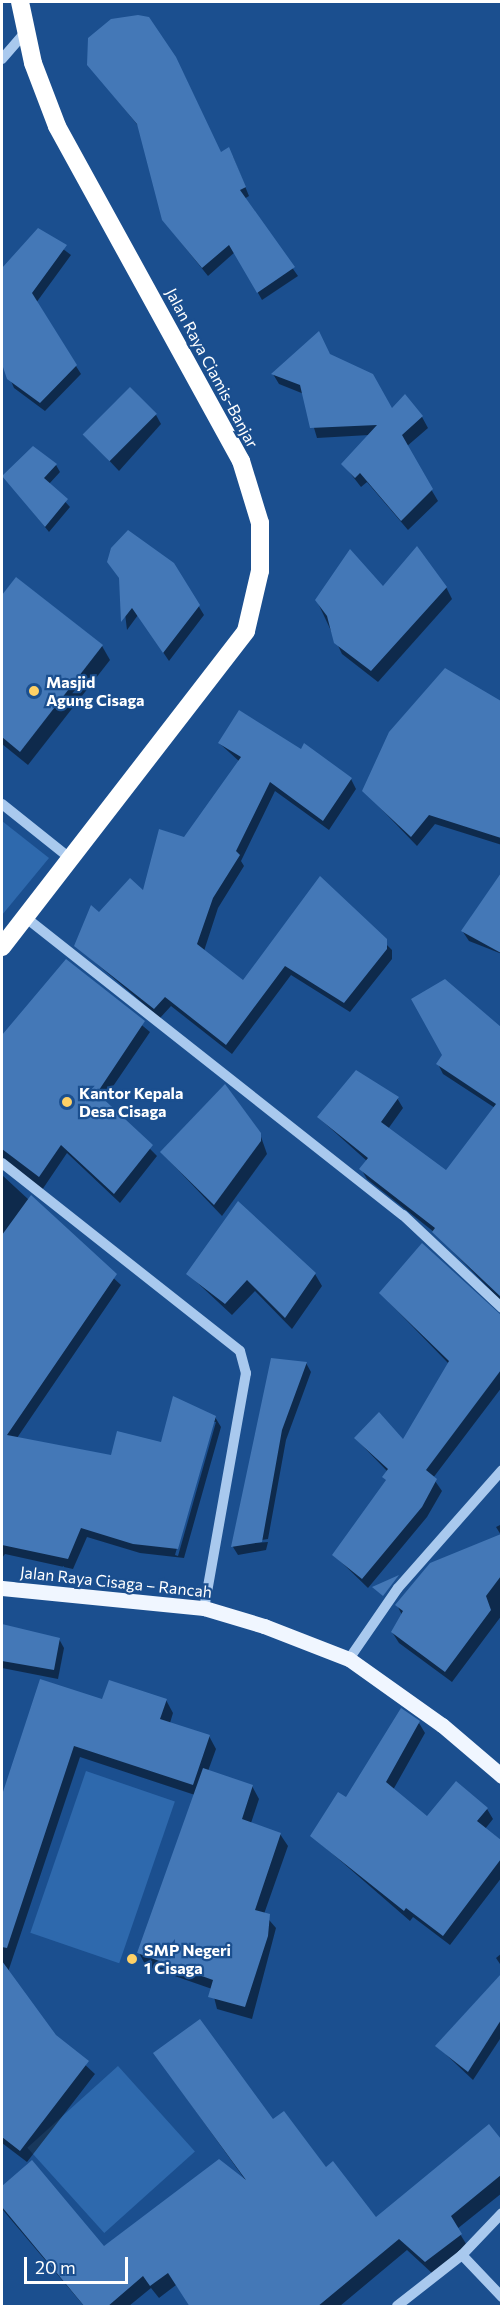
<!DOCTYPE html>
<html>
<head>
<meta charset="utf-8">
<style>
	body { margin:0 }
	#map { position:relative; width:503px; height:2308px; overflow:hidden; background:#1b4f8f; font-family:Commissioner,sans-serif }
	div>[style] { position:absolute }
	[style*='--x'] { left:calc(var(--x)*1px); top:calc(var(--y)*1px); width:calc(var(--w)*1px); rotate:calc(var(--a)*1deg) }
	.green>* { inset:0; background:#2e69ad; transform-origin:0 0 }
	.shadow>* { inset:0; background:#0007 }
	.building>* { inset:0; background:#4478b7; transform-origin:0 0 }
	.minor>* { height:10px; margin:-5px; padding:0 5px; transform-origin:5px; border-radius:5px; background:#a9c9ee }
	.major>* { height:15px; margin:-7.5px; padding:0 7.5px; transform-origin:7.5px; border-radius:7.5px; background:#f0f6ff }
	.highway>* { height:18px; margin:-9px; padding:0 9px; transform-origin:9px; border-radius:9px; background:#fff }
	.dots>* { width:16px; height:16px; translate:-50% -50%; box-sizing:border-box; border:3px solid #1b4f8f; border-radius:50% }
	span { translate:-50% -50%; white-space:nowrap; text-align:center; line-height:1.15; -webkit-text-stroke:4.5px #1b4f8f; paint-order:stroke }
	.street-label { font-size:16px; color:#fff }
	.poi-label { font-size:16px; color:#fff; font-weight:700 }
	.left { translate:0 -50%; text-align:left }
	.frame { position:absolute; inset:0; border:3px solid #fff; pointer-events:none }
	.scale { position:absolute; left:24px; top:2257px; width:104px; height:27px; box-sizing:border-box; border:3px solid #fff; border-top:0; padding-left:8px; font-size:18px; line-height:21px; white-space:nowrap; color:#fff; -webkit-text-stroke:4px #1b4f8f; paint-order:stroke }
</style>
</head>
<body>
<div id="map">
	<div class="green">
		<i style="clip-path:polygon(2px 821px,49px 858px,2px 915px)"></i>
		<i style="left:86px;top:1771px;width:94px;height:171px;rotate:19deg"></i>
		<i style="left:118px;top:2066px;width:115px;height:122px;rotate:48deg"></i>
	</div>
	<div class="shadow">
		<i style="clip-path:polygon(88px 64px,183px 73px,221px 154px,233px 157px,249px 196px,244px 199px,298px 276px,262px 300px,235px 252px,208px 276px,163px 220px,140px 128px)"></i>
		<i style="clip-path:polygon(38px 230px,71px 255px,36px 303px,81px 374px,45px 411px,14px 388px,2px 360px,2px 270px)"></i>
		<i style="clip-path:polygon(330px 355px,392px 410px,422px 417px,428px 428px,406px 447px,438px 501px,408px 530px,367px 482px,361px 487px,343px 464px,369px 435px,317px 438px,304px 394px,279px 384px,273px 374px)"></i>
		<i style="clip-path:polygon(156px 415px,161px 424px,119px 471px,87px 437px)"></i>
		<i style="clip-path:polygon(56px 465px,60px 472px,49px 484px,70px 507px,49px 532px,4px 476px)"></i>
		<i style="clip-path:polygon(173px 564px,204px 615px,169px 661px,138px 615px,127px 630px,121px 580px)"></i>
		<i style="clip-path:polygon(16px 579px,102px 646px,110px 660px,28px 765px,2px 744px,2px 597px)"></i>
		<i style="clip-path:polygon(446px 587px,452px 599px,378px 682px,342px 654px,317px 601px,384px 588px)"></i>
		<i style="clip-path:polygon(445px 669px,502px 703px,502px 845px,435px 824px,417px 846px,364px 791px)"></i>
		<i style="clip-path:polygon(219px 743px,301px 751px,351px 779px,356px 789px,329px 830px,275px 791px,241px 861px,244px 866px,218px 908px,204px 951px,244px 982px,320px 879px,392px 950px,392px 959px,350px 1012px,291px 975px,232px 1054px,171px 1006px,160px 1018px,76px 946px,99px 914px,144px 893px,240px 762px)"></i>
		<i style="clip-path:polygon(502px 875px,502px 954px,469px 941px,463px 932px)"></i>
		<i style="clip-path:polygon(66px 961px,150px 1032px,103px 1101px,157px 1156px,120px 1203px,67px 1153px,42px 1190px,2px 1169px,2px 1038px)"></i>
		<i style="clip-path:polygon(445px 981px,502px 1029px,502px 1302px,434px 1232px,367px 1179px,361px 1169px,367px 1161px,319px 1118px,397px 1098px,403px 1108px,388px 1129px,446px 1172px,495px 1108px,443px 1074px,438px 1064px,444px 1055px)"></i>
		<i style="clip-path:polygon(260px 1134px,267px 1154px,222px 1216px,162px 1153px)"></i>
		<i style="clip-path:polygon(evenodd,2px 1175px,121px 1285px,17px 1438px,112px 1457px,162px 1444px,215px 1417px,221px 1427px,184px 1558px,140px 1553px,87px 1537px,73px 1569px,5px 1554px,2px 1558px,2px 1342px,14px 1322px,2px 1322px,2px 1175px,213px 1422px,216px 1422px,178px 1556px,175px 1555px,213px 1422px)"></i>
		<i style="clip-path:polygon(188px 1274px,315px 1274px,322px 1286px,292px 1329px,255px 1291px,232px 1315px)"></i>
		<i style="clip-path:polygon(380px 1293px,502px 1316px,502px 1387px,433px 1478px,442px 1491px,427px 1517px,368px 1588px,334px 1555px,387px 1482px,388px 1472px,355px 1438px,404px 1441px,449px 1364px)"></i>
		<i style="clip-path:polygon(272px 1359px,306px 1363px,311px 1372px,286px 1440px,268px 1539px,238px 1544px,268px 1542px,266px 1550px,238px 1555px,233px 1547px)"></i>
		<i style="clip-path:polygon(502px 1524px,502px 1615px,452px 1682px,399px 1643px,392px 1632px,402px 1615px,397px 1605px,431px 1564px,501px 1535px,496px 1527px)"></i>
		<i style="clip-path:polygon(2px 1626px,59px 1639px,64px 1648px,58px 1679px,2px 1668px)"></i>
		<i style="clip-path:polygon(41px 1681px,103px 1701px,166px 1700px,173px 1713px,170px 1723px,209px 1736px,216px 1749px,208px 1771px,252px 1786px,259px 1799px,251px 1823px,280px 1834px,288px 1846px,264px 1914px,276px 1928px,252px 2019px,217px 2009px,212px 1989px,146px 1966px,139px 1953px,195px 1795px,80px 1757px,8px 1972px,54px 2036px,95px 2074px,27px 2162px,2px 2143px,2px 2075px,8px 2067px,2px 2058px,2px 1800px)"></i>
		<i style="clip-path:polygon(419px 1723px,425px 1733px,393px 1790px,427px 1818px,487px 1809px,493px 1819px,485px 1829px,502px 1841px,502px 1877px,450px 1945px,413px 1917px,410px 1921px,312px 1836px)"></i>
		<i style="clip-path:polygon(502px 1953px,502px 1967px,496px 1958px)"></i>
		<i style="clip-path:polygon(478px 2002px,502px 2017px,502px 2036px,473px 2080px,437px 2046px)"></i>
		<i style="clip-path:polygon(155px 2054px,272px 2121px,376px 2219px,489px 2126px,502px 2142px,502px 2193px,457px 2229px,468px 2247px,433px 2274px,407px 2250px,340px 2306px,191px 2306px,176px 2285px,159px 2298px,151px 2288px,129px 2306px,84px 2306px,2px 2209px,2px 2188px,32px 2162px,104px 2248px,246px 2181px)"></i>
	</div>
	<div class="building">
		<i style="clip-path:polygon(138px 15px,149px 17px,176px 57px,221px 152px,229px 147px,246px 187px,240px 190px,295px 267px,257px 293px,229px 245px,202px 268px,162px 220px,137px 124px,87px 65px,88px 38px,111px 19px)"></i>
		<i style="clip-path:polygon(38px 228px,67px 245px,32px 293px,77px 365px,40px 403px,7px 379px,2px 364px,2px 268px)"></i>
		<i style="clip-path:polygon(319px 331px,330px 354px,373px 374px,392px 408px,405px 394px,423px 416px,402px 435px,433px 489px,401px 521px,360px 473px,355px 478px,341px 464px,377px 425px,310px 428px,300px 385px,271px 374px)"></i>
		<i style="left:130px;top:387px;width:38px;height:67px;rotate:45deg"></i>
		<i style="clip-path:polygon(33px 446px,57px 464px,44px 478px,68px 499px,45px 527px,2px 476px)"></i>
		<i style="clip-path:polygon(128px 530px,174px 563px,200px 605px,163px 653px,132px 608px,121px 622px,119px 578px,107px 562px,111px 548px)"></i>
		<i style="clip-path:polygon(417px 546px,447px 587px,371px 671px,334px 643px,327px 616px,315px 600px,350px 549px,383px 586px)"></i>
		<i style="clip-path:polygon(16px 577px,103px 645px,20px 752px,2px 737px,2px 595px)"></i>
		<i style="clip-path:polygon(445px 668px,501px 701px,501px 838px,429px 815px,411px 837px,362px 791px,389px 732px)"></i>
		<i style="clip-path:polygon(239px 710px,301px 749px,304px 743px,352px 778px,323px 821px,270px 782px,236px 851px,240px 855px,213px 898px,197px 944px,243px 980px,320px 876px,387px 939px,387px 949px,344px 1003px,285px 966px,226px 1045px,165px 997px,154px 1009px,74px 946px,91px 905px,99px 912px,130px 878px,143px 890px,159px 829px,184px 837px,241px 757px,218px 743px)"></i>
		<i style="clip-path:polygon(501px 873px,501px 953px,461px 931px)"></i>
		<i style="clip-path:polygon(66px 959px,145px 1021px,97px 1093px,153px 1145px,114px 1194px,61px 1145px,39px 1177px,2px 1149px,2px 1035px)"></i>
		<i style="clip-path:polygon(445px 979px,501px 1027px,501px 1297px,432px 1232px,435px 1228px,359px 1169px,368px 1158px,317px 1117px,356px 1070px,399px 1097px,381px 1122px,446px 1170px,496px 1104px,436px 1064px,442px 1055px,411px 999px)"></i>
		<i style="clip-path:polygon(225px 1084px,261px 1133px,261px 1141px,214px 1205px,160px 1152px)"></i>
		<i style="clip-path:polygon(31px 1195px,117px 1274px,7px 1435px,111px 1455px,117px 1431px,161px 1442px,173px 1396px,216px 1416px,178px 1549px,133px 1544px,81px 1528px,68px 1559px,2px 1545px,2px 1235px)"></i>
		<i style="clip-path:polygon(238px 1201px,316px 1273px,285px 1318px,247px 1280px,225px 1304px,186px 1274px)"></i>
		<i style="clip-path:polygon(422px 1243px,501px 1315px,501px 1370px,426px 1470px,437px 1479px,422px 1507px,362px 1579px,332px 1555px,386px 1480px,382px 1477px,388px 1469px,354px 1438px,379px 1412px,403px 1439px,449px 1361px,379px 1293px)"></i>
		<i style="clip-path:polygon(271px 1358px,307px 1362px,282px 1430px,262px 1542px,231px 1547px)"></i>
		<i style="clip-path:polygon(501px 1534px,501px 1576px,486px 1596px,491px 1610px,445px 1672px,391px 1632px,403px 1611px,395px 1605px,430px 1563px)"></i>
		<i style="clip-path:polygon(399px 1575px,383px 1596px,372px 1587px)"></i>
		<i style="clip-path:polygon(2px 1624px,60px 1638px,54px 1670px,2px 1661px)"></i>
		<i style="clip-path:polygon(40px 1679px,102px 1699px,109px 1680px,167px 1699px,160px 1719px,210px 1735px,193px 1785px,74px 1746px,7px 1948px,2px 1947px,2px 1795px)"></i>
		<i style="clip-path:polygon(401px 1708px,420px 1721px,386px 1782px,427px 1816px,456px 1781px,488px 1808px,477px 1821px,501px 1840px,501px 1859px,443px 1936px,406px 1908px,404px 1911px,310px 1836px,338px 1792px,346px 1797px)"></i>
		<i style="clip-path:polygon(203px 1768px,253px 1785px,242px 1819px,281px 1833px,255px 1910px,270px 1914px,268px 1936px,245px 2007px,208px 1997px,213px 1980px,137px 1953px)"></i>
		<i style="clip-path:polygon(2px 1961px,56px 2035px,89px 2061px,20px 2151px,2px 2137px)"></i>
		<i style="clip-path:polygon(501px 1974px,501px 2020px,468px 2072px,435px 2046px)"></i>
		<i style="clip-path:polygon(200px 2019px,273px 2119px,284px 2111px,326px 2167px,333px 2161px,376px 2217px,489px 2124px,501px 2139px,501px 2175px,451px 2216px,462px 2234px,425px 2262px,399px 2239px,317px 2307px,190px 2307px,168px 2273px,150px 2286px,143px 2276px,107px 2307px,85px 2307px,2px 2207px,2px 2186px,32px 2160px,104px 2246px,219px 2159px,246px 2180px,153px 2053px)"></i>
	</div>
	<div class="minor">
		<i style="--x:2;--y:59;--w:37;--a:-49"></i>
		<i style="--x:2;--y:804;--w:88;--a:38.6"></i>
		<i style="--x:25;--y:917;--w:481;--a:38.3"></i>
		<i style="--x:403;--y:1215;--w:136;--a:43.2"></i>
		<i style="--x:2;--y:1163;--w:303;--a:38.3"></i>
		<i style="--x:240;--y:1351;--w:23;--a:75"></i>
		<i style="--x:246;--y:1373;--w:239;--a:100.1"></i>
		<i style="--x:349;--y:1659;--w:86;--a:-55.4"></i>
		<i style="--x:398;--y:1588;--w:157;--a:-48.6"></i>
		<i style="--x:462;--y:2255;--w:58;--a:46.4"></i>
		<i style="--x:397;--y:2306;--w:83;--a:-38.1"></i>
		<i style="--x:462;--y:2255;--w:58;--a:-46.4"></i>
	</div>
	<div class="major">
		<i style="--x:2;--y:1588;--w:203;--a:5.7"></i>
		<i style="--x:204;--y:1608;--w:63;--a:16.7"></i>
		<i style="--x:264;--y:1626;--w:91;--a:21.2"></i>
		<i style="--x:349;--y:1659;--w:114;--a:35.4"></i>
		<i style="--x:442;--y:1725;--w:79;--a:40.4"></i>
	</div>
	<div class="highway">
		<i style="--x:2;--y:947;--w:399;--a:-52.3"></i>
		<i style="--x:246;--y:631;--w:62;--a:-76.9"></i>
		<i style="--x:260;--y:571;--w:48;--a:-90"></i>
		<i style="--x:260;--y:523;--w:65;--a:-107"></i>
		<i style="--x:241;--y:461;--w:382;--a:-118.8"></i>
		<i style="--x:57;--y:126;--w:67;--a:-110.9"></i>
		<i style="--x:33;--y:63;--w:62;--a:-102"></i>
	</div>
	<div class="dots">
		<i style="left:34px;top:691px;background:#ffd166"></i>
		<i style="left:67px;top:1102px;background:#ffd166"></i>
		<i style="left:132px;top:1959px;background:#ffd166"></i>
	</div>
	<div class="street-label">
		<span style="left:212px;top:368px;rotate:62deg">Jalan Raya Ciamis-Banjar</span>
		<span style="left:116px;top:1582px;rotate:6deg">Jalan Raya Cisaga – Rancah</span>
	</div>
	<div class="poi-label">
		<span class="left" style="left:46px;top:691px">Masjid<br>Agung Cisaga</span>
		<span class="left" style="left:79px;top:1102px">Kantor Kepala<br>Desa Cisaga</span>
		<span class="left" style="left:144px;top:1959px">SMP Negeri<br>1 Cisaga</span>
	</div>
	<div class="frame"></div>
	<div class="scale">20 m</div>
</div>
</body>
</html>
